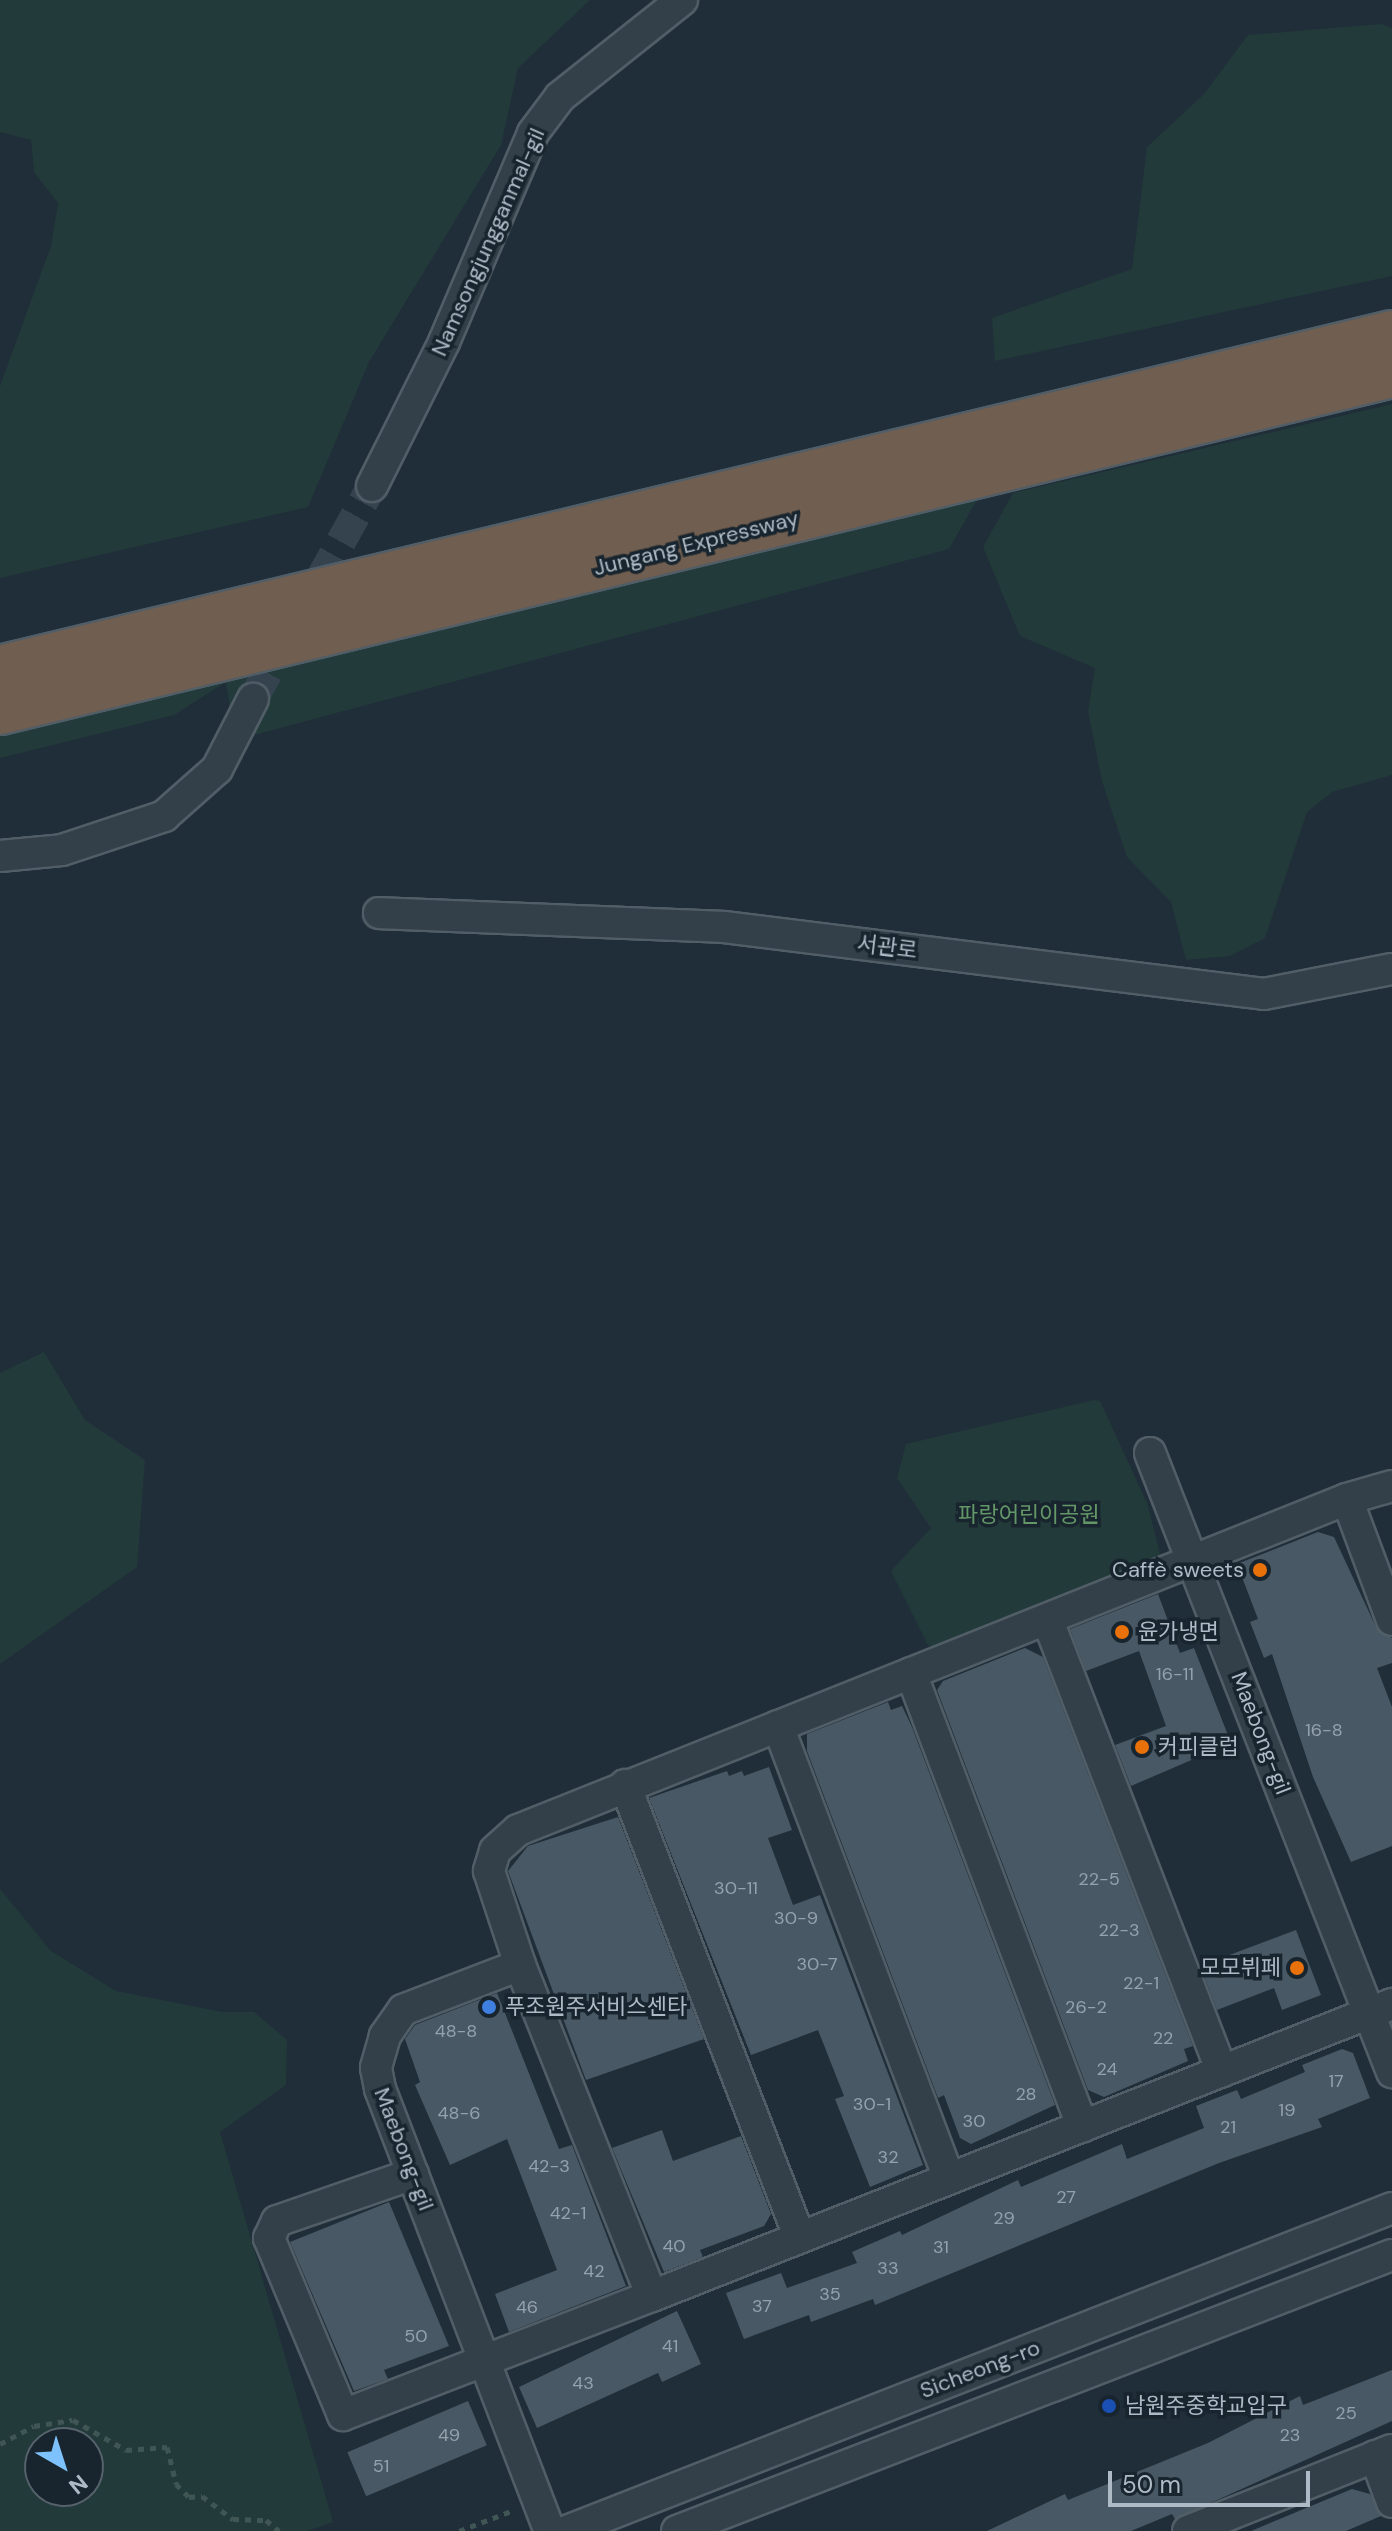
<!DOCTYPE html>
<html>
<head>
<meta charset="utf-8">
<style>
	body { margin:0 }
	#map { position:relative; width:1392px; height:2531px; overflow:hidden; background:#202e39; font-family:"DM Sans","Noto Sans KR",sans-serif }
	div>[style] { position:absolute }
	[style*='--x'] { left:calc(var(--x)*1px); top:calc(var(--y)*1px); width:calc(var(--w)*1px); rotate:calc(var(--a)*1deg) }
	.green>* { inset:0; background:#223a39 }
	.building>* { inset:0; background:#485965; transform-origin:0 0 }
	.minor-tunnel>* { height:30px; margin-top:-15px; transform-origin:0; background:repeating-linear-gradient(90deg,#35434e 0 30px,transparent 0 45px) }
	.path>* { height:5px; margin-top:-2.5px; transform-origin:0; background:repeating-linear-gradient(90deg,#3f5655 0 6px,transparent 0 12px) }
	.roads { filter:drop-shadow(2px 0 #515e67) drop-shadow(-2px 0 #515e67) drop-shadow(0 2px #515e67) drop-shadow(0 -2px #515e67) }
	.minor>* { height:30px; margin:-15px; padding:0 15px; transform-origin:15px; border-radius:15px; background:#334049 }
	.highway>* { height:44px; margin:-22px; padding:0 22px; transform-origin:22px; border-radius:22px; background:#705e50 }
	.dots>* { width:22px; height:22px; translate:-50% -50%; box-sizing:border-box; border:4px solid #19252e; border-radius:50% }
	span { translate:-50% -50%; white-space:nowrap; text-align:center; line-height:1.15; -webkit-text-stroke:7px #19252e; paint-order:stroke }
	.number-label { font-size:18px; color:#94a2ae }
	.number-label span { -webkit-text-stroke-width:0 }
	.street-label { font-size:22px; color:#aebbc6 }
	.park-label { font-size:22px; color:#649768 }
	.poi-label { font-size:22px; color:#aebbc6 }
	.right { translate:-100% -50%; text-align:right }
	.left { translate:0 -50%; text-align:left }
	.north { position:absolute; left:24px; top:2427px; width:80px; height:80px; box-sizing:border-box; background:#19252e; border:2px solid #55616b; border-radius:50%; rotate:141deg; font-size:22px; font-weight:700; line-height:32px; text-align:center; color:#aebbc6 }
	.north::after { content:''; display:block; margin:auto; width:28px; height:36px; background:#7dc2fc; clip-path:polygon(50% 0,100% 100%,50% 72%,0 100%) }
	.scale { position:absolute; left:1108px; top:2471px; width:202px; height:36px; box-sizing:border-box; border:4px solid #aebbc6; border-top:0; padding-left:10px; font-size:24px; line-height:28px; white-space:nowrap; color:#aebbc6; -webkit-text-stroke:6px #19252e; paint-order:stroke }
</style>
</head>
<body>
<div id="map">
	<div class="green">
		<i style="clip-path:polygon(0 0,590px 0,518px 68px,501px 145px,369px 362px,308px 507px,0 578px,0 386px,51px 246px,58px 203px,34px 172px,31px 140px,0 132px)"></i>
		<i style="clip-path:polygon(1381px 24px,1392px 28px,1392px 276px,995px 361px,992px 318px,1132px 269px,1147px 147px,1204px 94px,1248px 35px)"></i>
		<i style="clip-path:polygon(1392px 404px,1392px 775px,1332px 792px,1307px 812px,1265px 938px,1230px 956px,1186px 960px,1171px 902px,1127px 857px,1102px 781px,1088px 711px,1095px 668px,1020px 636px,983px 547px,1013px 493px)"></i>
		<i style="clip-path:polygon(1001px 458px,949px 549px,235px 740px,226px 682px,174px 715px,0 758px,0 688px)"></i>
		<i style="clip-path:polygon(44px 1352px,85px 1420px,145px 1460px,137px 1567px,0 1664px,0 1373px)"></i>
		<i style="clip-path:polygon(1094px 1400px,1100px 1401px,1147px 1503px,1162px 1561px,936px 1649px,928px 1645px,891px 1571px,931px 1528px,897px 1478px,906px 1444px)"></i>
		<i style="clip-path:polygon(evenodd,0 1889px,51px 1951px,116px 1991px,222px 2012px,254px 2012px,287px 2040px,286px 2085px,220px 2132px,333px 2522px,307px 2531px,0 2531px,0 1889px,40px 2443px,88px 2443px,88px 2491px,40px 2491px,40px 2443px)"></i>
	</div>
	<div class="building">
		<i style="clip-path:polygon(1318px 1532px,1334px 1537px,1376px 1627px,1392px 1638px,1392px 1663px,1377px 1668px,1392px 1707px,1392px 1846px,1351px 1862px,1313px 1777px,1272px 1654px,1264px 1658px,1250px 1622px,1258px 1619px,1237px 1564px)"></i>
		<i style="clip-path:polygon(1158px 1594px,1180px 1653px,1194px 1648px,1231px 1743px,1131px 1786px,1115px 1745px,1166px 1726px,1139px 1651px,1086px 1671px,1070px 1629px)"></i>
		<i style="clip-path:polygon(1025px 1648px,1043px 1657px,1193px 2046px,1184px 2049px,1188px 2061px,1104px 2097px,1088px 2090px,937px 1690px,943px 1681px)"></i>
		<i style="clip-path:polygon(888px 1702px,891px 1710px,902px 1706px,912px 1727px,1055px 2105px,971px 2144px,960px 2138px,944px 2095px,938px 2098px,807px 1751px,807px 1734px)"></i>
		<i style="clip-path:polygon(769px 1767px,792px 1830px,768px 1838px,793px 1905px,820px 1895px,923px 2165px,870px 2187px,835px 2099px,844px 2096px,818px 2030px,751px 2055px,649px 1798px,727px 1771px,729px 1776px,742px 1771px,744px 1776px)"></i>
		<i style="clip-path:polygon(618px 1817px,704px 2039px,586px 2080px,508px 1871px,528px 1846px)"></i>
		<i style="clip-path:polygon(1296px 1930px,1321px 1995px,1282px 2010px,1274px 1988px,1217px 2010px,1200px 1966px)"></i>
		<i style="clip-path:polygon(497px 1993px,559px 2149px,572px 2145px,626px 2286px,509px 2332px,495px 2294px,557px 2270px,507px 2139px,450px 2165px,415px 2085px,420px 2082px,405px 2039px,415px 2025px)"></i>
		<i style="clip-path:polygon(1342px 2049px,1353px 2053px,1370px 2098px,1318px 2119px,1322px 2127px,1219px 2163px,875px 2305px,873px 2299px,811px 2322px,809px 2315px,744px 2339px,726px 2293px,781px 2273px,787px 2288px,857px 2263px,852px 2252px,900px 2231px,902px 2235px,1018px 2180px,1021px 2187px,1122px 2144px,1127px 2159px,1204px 2128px,1196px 2106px,1237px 2090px,1241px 2099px,1305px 2072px,1302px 2065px)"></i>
		<i style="clip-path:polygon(662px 2130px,673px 2161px,741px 2136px,771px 2214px,764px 2226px,700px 2250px,703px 2257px,664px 2272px,612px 2148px)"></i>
		<i style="clip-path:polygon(389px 2202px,449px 2346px,384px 2370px,388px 2379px,354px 2391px,290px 2242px)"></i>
		<i style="clip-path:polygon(677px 2311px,701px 2364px,662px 2382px,658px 2373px,537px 2428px,519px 2387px)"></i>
		<i style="clip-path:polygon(1392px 2370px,1392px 2421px,1175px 2519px,1172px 2514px,1131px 2531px,987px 2531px,1065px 2494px,1068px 2500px,1208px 2443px,1300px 2396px,1303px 2405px)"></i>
		<i style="left:468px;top:2401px;width:48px;height:131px;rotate:67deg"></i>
		<i style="clip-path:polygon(1352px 2489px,1370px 2494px,1381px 2516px,1346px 2531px,1251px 2531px)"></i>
	</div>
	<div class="minor-tunnel">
		<i style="--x:253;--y:699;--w:244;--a:-60.8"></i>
	</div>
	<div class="path">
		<i style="--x:0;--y:2444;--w:38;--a:-28"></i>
		<i style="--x:34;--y:2426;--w:39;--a:-9"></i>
		<i style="--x:73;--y:2420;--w:61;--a:29.5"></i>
		<i style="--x:126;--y:2450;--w:41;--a:-4.2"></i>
		<i style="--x:167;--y:2447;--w:38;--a:76"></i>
		<i style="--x:176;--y:2484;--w:18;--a:45"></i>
		<i style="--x:189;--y:2497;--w:13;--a:-4"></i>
		<i style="--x:202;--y:2496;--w:39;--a:37"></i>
		<i style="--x:233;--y:2519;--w:33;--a:2"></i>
		<i style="--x:266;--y:2520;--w:17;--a:40"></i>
		<i style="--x:459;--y:2531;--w:59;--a:-20.9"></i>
	</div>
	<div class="roads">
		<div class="minor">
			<i style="--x:372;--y:486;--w:161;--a:-63.4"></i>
			<i style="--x:444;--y:342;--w:227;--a:-66.9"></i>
			<i style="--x:533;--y:133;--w:45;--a:-53.1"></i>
			<i style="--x:560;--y:97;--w:156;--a:-38.5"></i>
			<i style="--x:0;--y:856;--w:62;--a:-5.5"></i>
			<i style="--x:62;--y:850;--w:108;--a:-18.4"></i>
			<i style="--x:164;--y:816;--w:71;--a:-41.6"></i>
			<i style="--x:217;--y:769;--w:79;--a:-62.8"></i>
			<i style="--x:379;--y:913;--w:345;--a:2.3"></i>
			<i style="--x:724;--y:927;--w:544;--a:7.07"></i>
			<i style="--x:1264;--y:994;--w:130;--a:-11.1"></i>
			<i style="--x:1150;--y:1453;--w:665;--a:68.65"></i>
			<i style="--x:1392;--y:1486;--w:47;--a:163.9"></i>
			<i style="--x:1347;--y:1499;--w:893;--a:158.23"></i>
			<i style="--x:518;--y:1830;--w:31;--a:138"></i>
			<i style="--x:495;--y:1851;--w:21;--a:107"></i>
			<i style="--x:489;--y:1871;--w:99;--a:71.7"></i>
			<i style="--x:520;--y:1965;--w:356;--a:68.3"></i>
			<i style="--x:652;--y:2296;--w:796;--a:-21.53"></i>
			<i style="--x:1347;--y:1499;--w:129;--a:69.6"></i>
			<i style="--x:1048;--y:1621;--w:483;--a:68.9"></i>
			<i style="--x:911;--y:1673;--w:485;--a:69.3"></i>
			<i style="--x:778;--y:1726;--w:484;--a:69.3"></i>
			<i style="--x:625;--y:1785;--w:483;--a:68.9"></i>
			<i style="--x:520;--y:1965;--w:125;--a:159"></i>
			<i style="--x:403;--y:2010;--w:32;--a:125"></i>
			<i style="--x:385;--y:2036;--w:33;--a:106"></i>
			<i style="--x:376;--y:2068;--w:21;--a:79"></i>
			<i style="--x:380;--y:2089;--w:474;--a:69"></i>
			<i style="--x:413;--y:2174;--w:144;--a:160.9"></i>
			<i style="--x:277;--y:2221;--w:19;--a:115"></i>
			<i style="--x:269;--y:2238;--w:192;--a:67.3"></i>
			<i style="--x:343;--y:2415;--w:331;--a:-21.1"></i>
			<i style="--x:1375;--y:2456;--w:49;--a:69.7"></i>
			<i style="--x:567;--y:2531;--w:886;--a:-21.38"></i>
			<i style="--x:677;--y:2531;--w:766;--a:-21.11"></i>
			<i style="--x:1188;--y:2531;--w:219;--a:-21.7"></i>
		</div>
		<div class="highway">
			<i style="--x:0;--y:668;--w:1432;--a:-13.53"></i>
			<i style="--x:0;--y:712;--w:1432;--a:-13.61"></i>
		</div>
	</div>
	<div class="dots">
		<i style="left:1260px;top:1570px;background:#e8710a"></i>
		<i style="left:1122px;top:1632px;background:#e8710a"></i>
		<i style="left:1142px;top:1747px;background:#e8710a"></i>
		<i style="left:1297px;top:1968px;background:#e8710a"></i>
		<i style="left:489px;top:2007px;background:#3f7fe0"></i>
		<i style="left:1109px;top:2406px;background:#1a4fb4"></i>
	</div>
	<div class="number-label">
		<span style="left:1175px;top:1674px">16-11</span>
		<span style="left:1324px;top:1730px">16-8</span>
		<span style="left:1099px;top:1879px">22-5</span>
		<span style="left:736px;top:1888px">30-11</span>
		<span style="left:796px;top:1918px">30-9</span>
		<span style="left:1119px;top:1930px">22-3</span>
		<span style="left:817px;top:1964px">30-7</span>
		<span style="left:1141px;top:1983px">22-1</span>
		<span style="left:1086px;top:2007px">26-2</span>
		<span style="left:456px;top:2031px">48-8</span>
		<span style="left:1163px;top:2038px">22</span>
		<span style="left:1107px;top:2069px">24</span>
		<span style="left:1336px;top:2081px">17</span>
		<span style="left:1026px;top:2094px">28</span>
		<span style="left:872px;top:2104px">30-1</span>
		<span style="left:1287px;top:2110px">19</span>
		<span style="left:459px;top:2113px">48-6</span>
		<span style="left:974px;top:2121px">30</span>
		<span style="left:1228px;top:2127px">21</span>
		<span style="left:888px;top:2157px">32</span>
		<span style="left:549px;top:2166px">42-3</span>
		<span style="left:1066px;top:2197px">27</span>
		<span style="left:568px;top:2213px">42-1</span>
		<span style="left:1004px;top:2218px">29</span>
		<span style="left:674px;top:2246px">40</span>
		<span style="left:941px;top:2247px">31</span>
		<span style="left:888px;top:2268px">33</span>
		<span style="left:594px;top:2271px">42</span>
		<span style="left:830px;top:2294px">35</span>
		<span style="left:762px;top:2306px">37</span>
		<span style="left:527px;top:2307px">46</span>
		<span style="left:416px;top:2336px">50</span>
		<span style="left:670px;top:2346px">41</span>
		<span style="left:583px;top:2383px">43</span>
		<span style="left:1346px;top:2413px">25</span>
		<span style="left:449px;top:2435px">49</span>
		<span style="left:1290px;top:2435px">23</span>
		<span style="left:381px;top:2466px">51</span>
	</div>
	<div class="street-label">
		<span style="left:488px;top:242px;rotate:-66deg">Namsongjungganmal-gil</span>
		<span style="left:696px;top:543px;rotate:-14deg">Jungang Expressway</span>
		<span style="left:887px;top:947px;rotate:7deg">서관로</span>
		<span style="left:1261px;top:1733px;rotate:69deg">Maebong-gil</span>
		<span style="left:404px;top:2149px;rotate:69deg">Maebong-gil</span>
		<span style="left:980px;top:2369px;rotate:-21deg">Sicheong-ro</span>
	</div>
	<div class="park-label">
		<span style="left:1029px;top:1515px">파랑어린이공원</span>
	</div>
	<div class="poi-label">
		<span class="right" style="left:1244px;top:1570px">Caffè sweets</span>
		<span class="left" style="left:1138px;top:1632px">윤가냉면</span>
		<span class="left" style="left:1158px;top:1747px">커피클럽</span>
		<span class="right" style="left:1281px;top:1968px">모모뷔페</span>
		<span class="left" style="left:505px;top:2007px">푸조원주서비스센타</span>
		<span class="left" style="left:1125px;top:2406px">남원주중학교입구</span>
	</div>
	<div class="north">N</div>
	<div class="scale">50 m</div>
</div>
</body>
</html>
